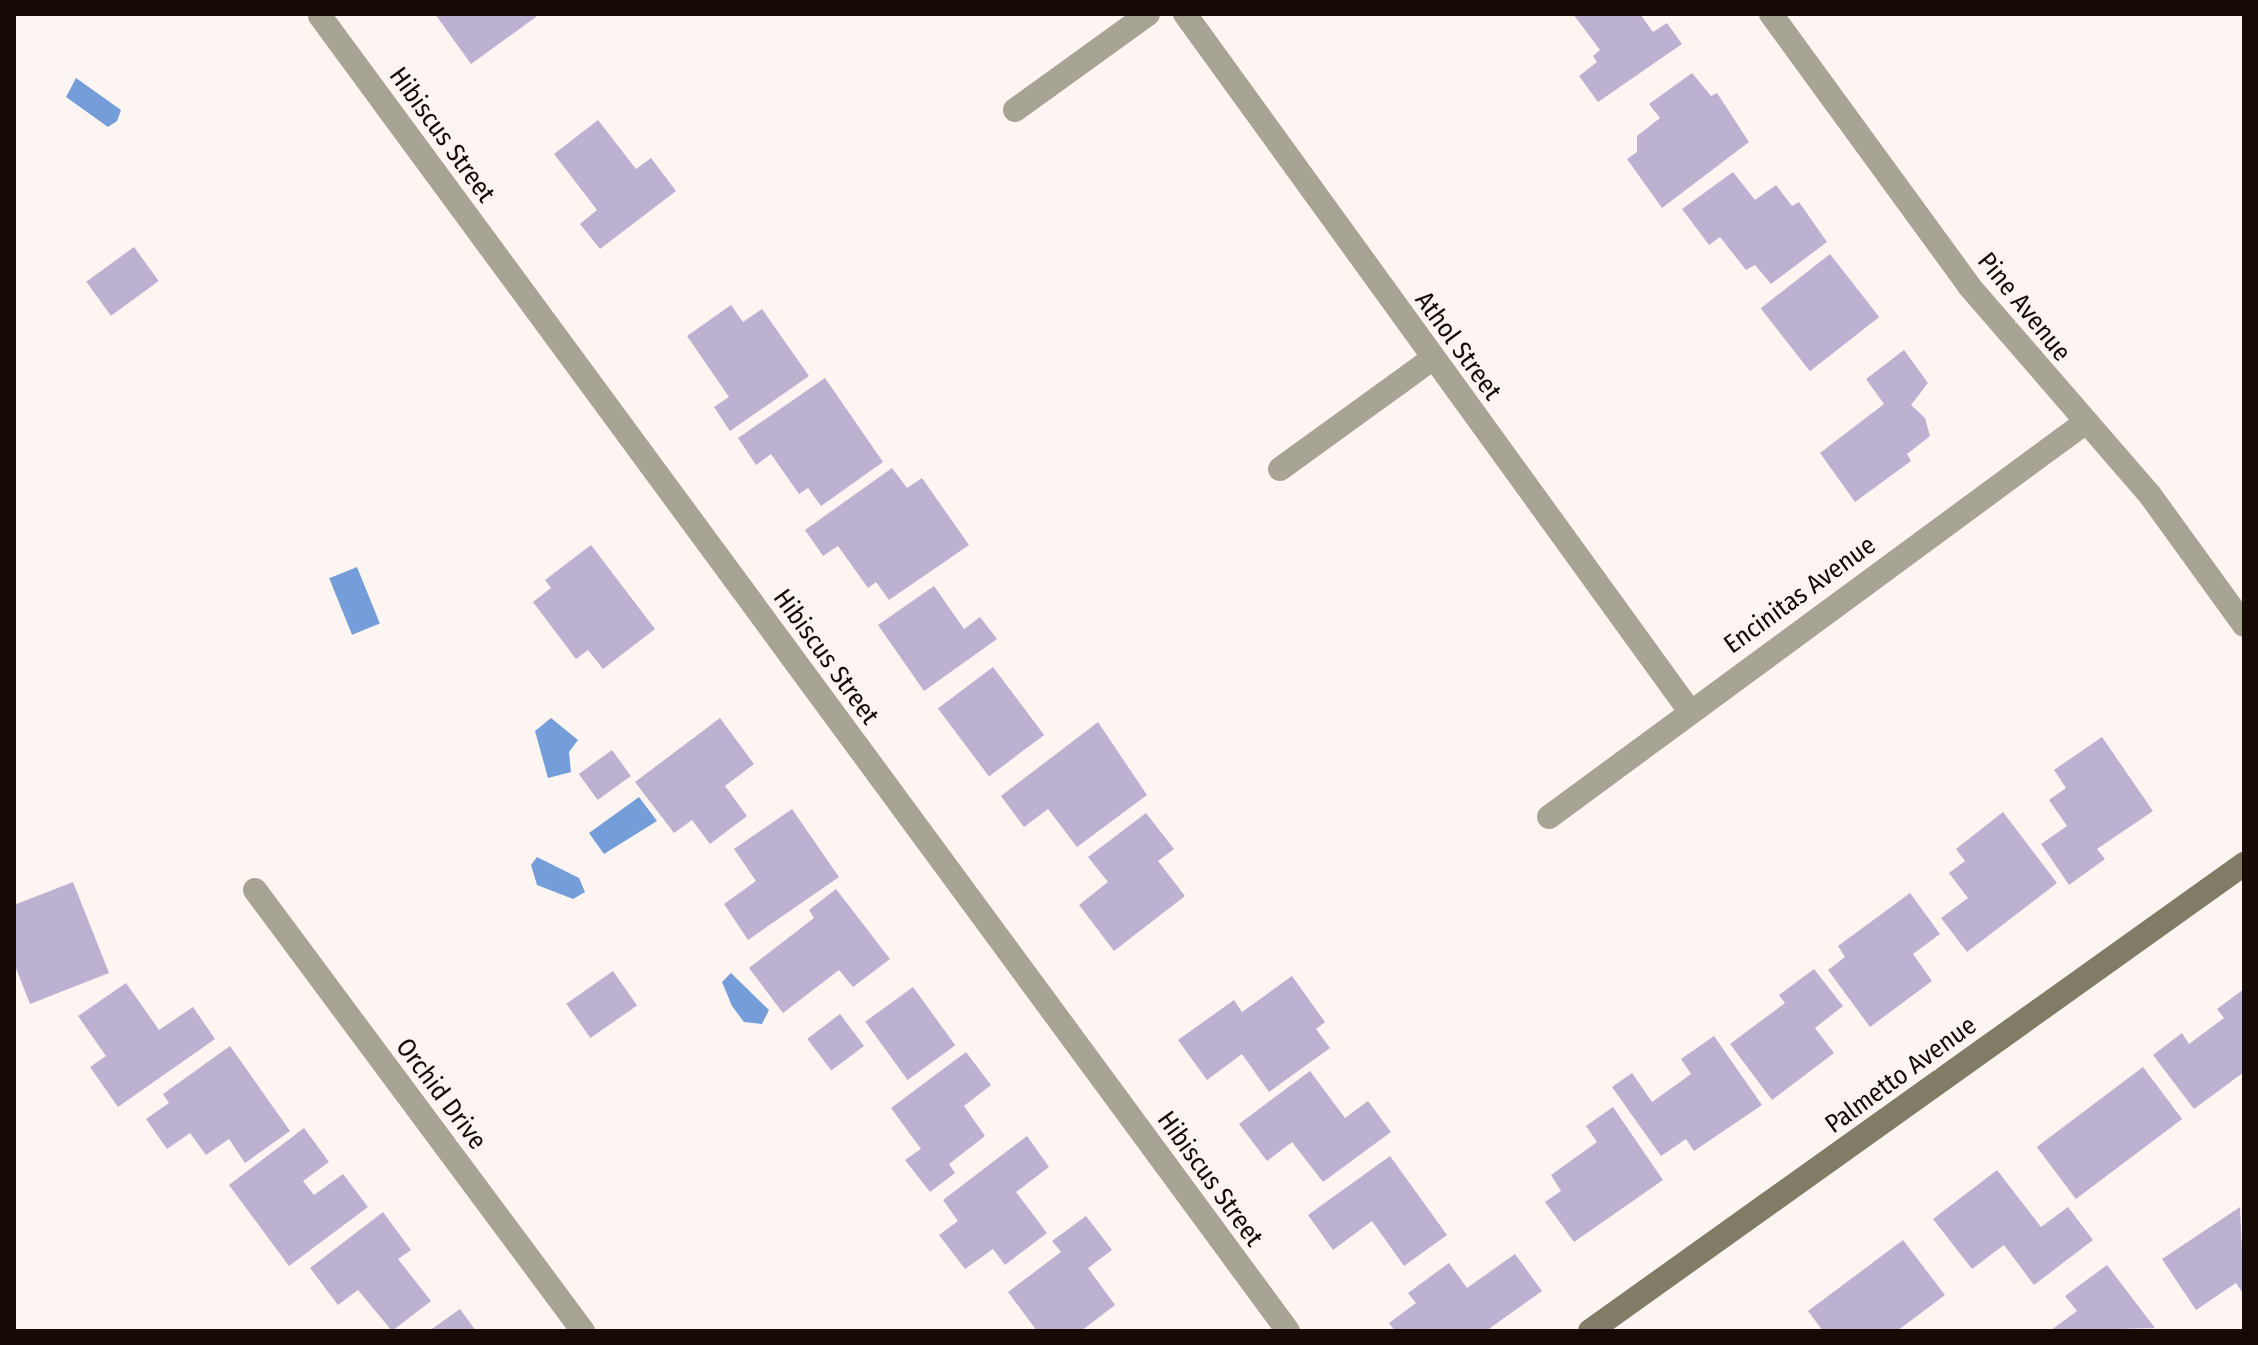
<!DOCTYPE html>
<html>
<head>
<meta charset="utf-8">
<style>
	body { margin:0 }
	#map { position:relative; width:2258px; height:1345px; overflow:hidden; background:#fdf5f1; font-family:"Fira Sans Condensed",sans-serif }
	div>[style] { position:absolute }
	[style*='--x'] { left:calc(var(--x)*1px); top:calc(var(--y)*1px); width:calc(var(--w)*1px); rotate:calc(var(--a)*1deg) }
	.water>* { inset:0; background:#759dd9; transform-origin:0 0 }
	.building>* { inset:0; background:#bdb1d2; transform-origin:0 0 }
	.street>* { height:24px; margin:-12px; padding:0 12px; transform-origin:12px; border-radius:12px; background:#a8a495 }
	.secondary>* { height:24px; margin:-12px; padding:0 12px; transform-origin:12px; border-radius:12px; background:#827c66 }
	span { translate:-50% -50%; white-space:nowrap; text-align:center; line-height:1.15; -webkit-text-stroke:6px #fdf5f1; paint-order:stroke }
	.street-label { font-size:26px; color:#150a04 }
	.frame { position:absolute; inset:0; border:16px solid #150a04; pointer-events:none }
</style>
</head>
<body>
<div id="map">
	<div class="water">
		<i style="clip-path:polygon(76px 78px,121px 110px,117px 121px,108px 127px,66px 97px)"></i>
		<i style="left:357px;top:567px;width:61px;height:30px;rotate:68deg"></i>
		<i style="clip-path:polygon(551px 718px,578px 740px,569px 752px,571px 772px,548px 778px,535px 731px)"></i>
		<i style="clip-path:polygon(639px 797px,657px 821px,604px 854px,589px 833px)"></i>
		<i style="clip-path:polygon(537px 857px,579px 878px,585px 892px,573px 899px,537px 885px,531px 865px)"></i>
		<i style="clip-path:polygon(731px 973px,769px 1010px,762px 1024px,744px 1022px,732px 1006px,722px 982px)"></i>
	</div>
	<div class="building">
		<i style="clip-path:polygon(435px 14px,540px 14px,471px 64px)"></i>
		<i style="clip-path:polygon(1573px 14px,1640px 14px,1653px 32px,1667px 23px,1682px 44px,1598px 102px,1579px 76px,1597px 62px,1593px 56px,1600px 50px)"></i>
		<i style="clip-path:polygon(1692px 73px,1711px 96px,1717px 93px,1749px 142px,1662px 208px,1627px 159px,1637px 152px,1637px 136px,1660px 118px,1649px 104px)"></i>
		<i style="clip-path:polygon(598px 120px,636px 169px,651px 158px,676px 191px,600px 249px,580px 224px,597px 210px,554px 154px)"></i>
		<i style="clip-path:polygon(1733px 172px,1755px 200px,1776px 185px,1792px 206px,1799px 202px,1827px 242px,1771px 284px,1755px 265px,1746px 270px,1720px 237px,1709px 245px,1682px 209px)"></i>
		<i style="left:134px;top:247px;width:42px;height:59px;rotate:54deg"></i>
		<i style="left:1830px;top:254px;width:80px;height:88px;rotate:52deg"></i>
		<i style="clip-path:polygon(731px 305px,743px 322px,762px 309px,809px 376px,730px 431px,714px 407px,729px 397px,687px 336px)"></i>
		<i style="clip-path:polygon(1904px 350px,1928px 383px,1911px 405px,1925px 418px,1930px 436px,1907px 454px,1911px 461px,1855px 502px,1820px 453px,1884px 404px,1866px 379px)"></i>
		<i style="clip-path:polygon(825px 378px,883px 462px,821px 506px,808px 488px,799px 494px,771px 454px,756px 465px,738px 438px)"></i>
		<i style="clip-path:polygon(892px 468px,907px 488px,922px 478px,969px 545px,889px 600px,876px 582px,868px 588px,838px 546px,823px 556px,805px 530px)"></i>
		<i style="clip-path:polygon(591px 545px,655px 629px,603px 669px,588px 650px,576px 659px,533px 602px,551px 588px,545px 580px)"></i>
		<i style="clip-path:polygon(934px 586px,964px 629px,980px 617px,997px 639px,924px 691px,878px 625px)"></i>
		<i style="left:993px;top:667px;width:85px;height:69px;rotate:53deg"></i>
		<i style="clip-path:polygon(720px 718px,754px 764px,725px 786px,747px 816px,710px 844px,692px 820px,674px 833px,635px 782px)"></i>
		<i style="clip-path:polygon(1098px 722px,1147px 795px,1077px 847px,1048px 809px,1024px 827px,1001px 796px)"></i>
		<i style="clip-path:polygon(2102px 737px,2153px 811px,2097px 849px,2105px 859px,2069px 885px,2041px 844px,2067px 826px,2049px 800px,2066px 788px,2054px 770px)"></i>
		<i style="left:612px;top:750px;width:32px;height:41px;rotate:54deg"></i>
		<i style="clip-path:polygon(792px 809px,839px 877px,748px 940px,724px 904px,756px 881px,734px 849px)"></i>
		<i style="clip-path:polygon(2003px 812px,2057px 883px,1967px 952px,1941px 918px,1968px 898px,1949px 873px,1965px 861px,1956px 849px)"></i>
		<i style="clip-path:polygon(1146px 813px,1174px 849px,1158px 861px,1185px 896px,1114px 951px,1079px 905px,1108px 882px,1088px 857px)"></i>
		<i style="clip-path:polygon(73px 882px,109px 973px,30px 1004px,14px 963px,14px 905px)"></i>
		<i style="clip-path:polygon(836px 889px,890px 959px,853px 987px,839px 970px,783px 1013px,749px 968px,814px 918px,809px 910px)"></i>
		<i style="clip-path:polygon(1910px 893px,1940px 934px,1913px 954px,1932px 981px,1870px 1027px,1828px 970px,1845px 957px,1838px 946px)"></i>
		<i style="clip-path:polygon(1814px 969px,1843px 1006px,1815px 1028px,1834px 1053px,1772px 1100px,1730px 1044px,1785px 1003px,1779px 995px)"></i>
		<i style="left:613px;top:971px;width:42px;height:57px;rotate:55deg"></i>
		<i style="clip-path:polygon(1292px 976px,1325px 1022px,1316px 1029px,1330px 1048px,1269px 1092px,1242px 1054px,1207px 1080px,1178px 1040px,1234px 1000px,1242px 1012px)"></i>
		<i style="clip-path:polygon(126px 983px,159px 1030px,193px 1007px,215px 1039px,118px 1107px,90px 1067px,106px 1056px,78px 1016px)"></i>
		<i style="left:913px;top:987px;width:72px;height:59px;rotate:54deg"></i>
		<i style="clip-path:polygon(2244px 989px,2244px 1072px,2194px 1109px,2153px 1055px,2182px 1033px,2189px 1044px,2224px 1018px,2217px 1009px)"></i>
		<i style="left:840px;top:1014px;width:40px;height:41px;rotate:53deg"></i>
		<i style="clip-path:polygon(1714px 1036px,1762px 1105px,1694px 1151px,1686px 1139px,1661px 1156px,1612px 1087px,1632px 1073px,1652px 1102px,1691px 1074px,1681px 1059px)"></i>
		<i style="clip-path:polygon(230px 1046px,290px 1131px,245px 1163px,229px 1139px,206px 1155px,190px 1133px,167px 1149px,146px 1119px,169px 1103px,163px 1094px)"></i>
		<i style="clip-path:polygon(966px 1052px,991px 1085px,964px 1106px,985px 1136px,949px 1164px,955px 1173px,930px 1192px,905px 1160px,921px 1149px,891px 1108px)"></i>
		<i style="left:2143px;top:1067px;width:65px;height:133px;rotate:53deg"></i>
		<i style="clip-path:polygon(1310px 1071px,1345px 1118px,1368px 1101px,1391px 1132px,1323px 1182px,1292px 1142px,1267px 1161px,1239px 1124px)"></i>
		<i style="clip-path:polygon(1613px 1107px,1663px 1180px,1574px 1242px,1545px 1202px,1561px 1191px,1551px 1175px,1597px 1142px,1586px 1126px)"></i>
		<i style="clip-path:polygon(304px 1128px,329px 1162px,303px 1181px,314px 1195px,343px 1174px,368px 1207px,289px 1266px,229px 1185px)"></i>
		<i style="clip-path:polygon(1027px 1136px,1049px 1167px,1016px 1192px,1047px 1233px,1005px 1265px,993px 1249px,965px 1269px,939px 1235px,958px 1221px,943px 1200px)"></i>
		<i style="clip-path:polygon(1390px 1156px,1447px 1235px,1404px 1266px,1372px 1221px,1333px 1250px,1308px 1215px)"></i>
		<i style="clip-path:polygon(1997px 1170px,2041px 1227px,2068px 1207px,2093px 1240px,2034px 1285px,2004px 1245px,1972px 1269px,1933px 1219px)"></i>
		<i style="clip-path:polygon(2240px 1207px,2244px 1295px,2236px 1283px,2196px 1310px,2162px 1259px)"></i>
		<i style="clip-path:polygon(383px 1212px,411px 1250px,398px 1259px,431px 1301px,392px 1331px,358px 1290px,338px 1305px,310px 1268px)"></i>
		<i style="clip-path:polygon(1086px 1216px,1112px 1250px,1088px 1268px,1115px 1305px,1081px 1331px,1037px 1331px,1008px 1292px,1061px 1252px,1052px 1241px)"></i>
		<i style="clip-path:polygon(1903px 1240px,1945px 1295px,1897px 1331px,1823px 1331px,1808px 1311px)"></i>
		<i style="clip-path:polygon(1515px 1254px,1542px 1291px,1486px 1331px,1395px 1331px,1389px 1323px,1416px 1303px,1408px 1293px,1449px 1263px,1467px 1288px)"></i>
		<i style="clip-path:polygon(2107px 1265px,2155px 1328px,2050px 1331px,2077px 1311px,2065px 1296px)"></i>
		<i style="clip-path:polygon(460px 1309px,476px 1331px,429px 1331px)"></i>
	</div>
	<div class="street">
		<i style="--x:1185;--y:14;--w:859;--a:54.09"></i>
		<i style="--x:1771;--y:14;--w:336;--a:53.9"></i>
		<i style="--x:1969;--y:286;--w:276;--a:49.1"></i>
		<i style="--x:2150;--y:495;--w:160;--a:54.1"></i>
		<i style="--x:320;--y:16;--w:1633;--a:53.64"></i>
		<i style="--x:1015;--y:110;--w:164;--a:-35.8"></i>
		<i style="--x:1280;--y:469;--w:188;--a:-35.9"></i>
		<i style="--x:1549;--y:817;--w:667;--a:-36.34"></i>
		<i style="--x:255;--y:890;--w:550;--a:53.36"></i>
	</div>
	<div class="secondary">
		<i style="--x:1590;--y:1331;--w:804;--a:-35.53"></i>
	</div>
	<div class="street-label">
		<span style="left:442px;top:135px;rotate:54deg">Hibiscus Street</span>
		<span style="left:2024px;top:307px;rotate:51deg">Pine Avenue</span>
		<span style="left:1458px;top:346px;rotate:54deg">Athol Street</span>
		<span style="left:1800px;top:595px;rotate:-36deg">Encinitas Avenue</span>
		<span style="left:826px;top:657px;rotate:54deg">Hibiscus Street</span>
		<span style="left:1901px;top:1075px;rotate:-36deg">Palmetto Avenue</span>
		<span style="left:441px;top:1094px;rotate:53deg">Orchid Drive</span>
		<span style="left:1210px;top:1179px;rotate:54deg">Hibiscus Street</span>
	</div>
	<div class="frame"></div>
</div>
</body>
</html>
